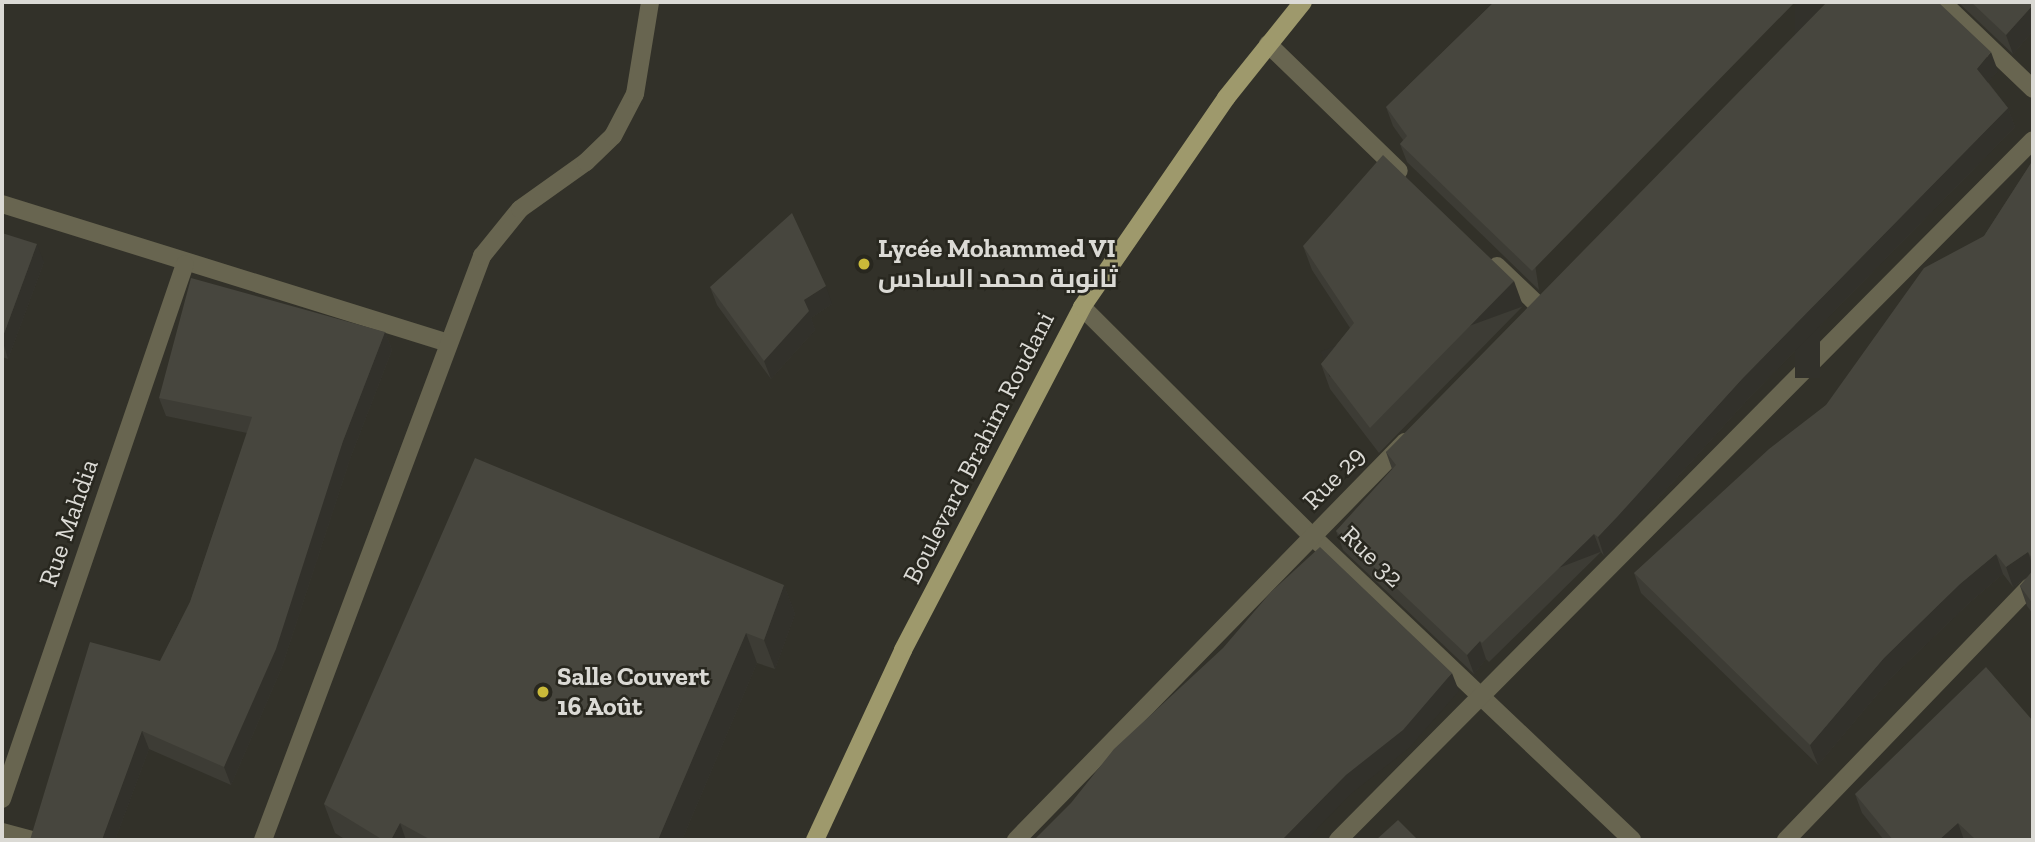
<!DOCTYPE html>
<html>
<head>
<meta charset="utf-8">
<style>
	body { margin:0 }
	#map { position:relative; width:2035px; height:842px; overflow:hidden; background:#323129; font-family:"Zilla Slab",Cairo,serif }
	div>[style] { position:absolute }
	[style*='--x'] { left:calc(var(--x)*1px); top:calc(var(--y)*1px); width:calc(var(--w)*1px); rotate:calc(var(--a)*1deg) }
	.minor>* { height:18px; margin:-9px; padding:0 9px; transform-origin:9px; border-radius:9px; background:#686550 }
	.major>* { height:18px; margin:-9px; padding:0 9px; transform-origin:9px; border-radius:9px; background:#9e996c }
	.wall>* { inset:0; background:#3d3c35 }
	.shaded-wall>* { inset:0; background:#32312b; transform-origin:0 0 }
	.building>* { inset:0; background:#47463e }
	.dots>* { width:19px; height:19px; translate:-50% -50%; box-sizing:border-box; border:4px solid #28271f; border-radius:50% }
	span { translate:-50% -50%; white-space:nowrap; text-align:center; line-height:1.15; -webkit-text-stroke:5px #28271f; paint-order:stroke }
	.poi-label { font-size:26px; color:#dbdad5; font-weight:700 }
	.left { translate:0 -50%; text-align:left }
	.street-label { font-size:26px; color:#dbdad5 }
	.frame { position:absolute; inset:0; border:4px solid #dbdad5; pointer-events:none }
</style>
</head>
<body>
<div id="map">
	<div class="minor">
		<i style="--x:1942;--y:2;--w:126;--a:43.7"></i>
		<i style="--x:1268;--y:44;--w:182;--a:44.1"></i>
		<i style="--x:2;--y:204;--w:467;--a:17.3"></i>
		<i style="--x:1497;--y:266;--w:58;--a:43.6"></i>
		<i style="--x:1082;--y:307;--w:326;--a:44.9"></i>
		<i style="--x:1313;--y:537;--w:440;--a:43.5"></i>
		<i style="--x:2;--y:799;--w:565;--a:-71.12"></i>
		<i style="--x:2;--y:832;--w:30;--a:15"></i>
		<i style="--x:263;--y:840;--w:624;--a:-69.44"></i>
		<i style="--x:482;--y:256;--w:60;--a:-51"></i>
		<i style="--x:520;--y:209;--w:81;--a:-35.5"></i>
		<i style="--x:586;--y:162;--w:37;--a:-44"></i>
		<i style="--x:613;--y:136;--w:47;--a:-62.4"></i>
		<i style="--x:635;--y:94;--w:93;--a:-80.7"></i>
		<i style="--x:1016;--y:840;--w:557;--a:-45.66"></i>
		<i style="--x:1338;--y:840;--w:986;--a:-45.21"></i>
		<i style="--x:1786;--y:840;--w:356;--a:-46.1"></i>
	</div>
	<div class="major">
		<i style="--x:815;--y:840;--w:209;--a:-65.1"></i>
		<i style="--x:903;--y:650;--w:387;--a:-62.4"></i>
		<i style="--x:1082;--y:307;--w:254;--a:-55.4"></i>
		<i style="--x:1226;--y:98;--w:123;--a:-51.3"></i>
	</div>
	<div class="wall">
		<i style="clip-path:polygon(1494px 2px,1539px 290px,1407px 162px,1400px 144px,1403px 140px,1393px 126px,1386px 107px)"></i>
		<i style="clip-path:polygon(1958px 2px,2033px 2px,2033px 31px,2013px 54px)"></i>
		<i style="clip-path:polygon(1998px 71px,1988px 82px,2008px 108px,2015px 127px,1749px 398px,1625px 535px,1604px 556px,1601px 552px,1489px 662px,1486px 659px,1474px 674px,1343px 550px,1336px 531px,1392px 469px,1386px 452px)"></i>
		<i style="clip-path:polygon(2033px 160px,2033px 614px,2027px 606px,2020px 586px,2027px 578px,2013px 587px,2003px 574px,1968px 604px,1891px 678px,1818px 765px,1641px 593px,1634px 573px,1826px 405px,1984px 236px)"></i>
		<i style="clip-path:polygon(2px 233px,44px 262px,8px 359px,2px 357px)"></i>
		<i style="clip-path:polygon(1303px 246px,1523px 306px,1379px 453px,1330px 389px,1321px 364px,1350px 328px,1312px 270px)"></i>
		<i style="clip-path:polygon(710px 287px,832px 304px,811px 318px,815px 330px,771px 379px,717px 305px)"></i>
		<i style="clip-path:polygon(385px 332px,392px 350px,350px 459px,282px 667px,231px 785px,149px 749px,115px 840px,160px 661px,190px 602px,247px 433px,166px 416px,159px 398px)"></i>
		<i style="clip-path:polygon(784px 585px,795px 614px,775px 669px,757px 663px,682px 840px,346px 840px,335px 833px,324px 804px)"></i>
		<i style="clip-path:polygon(1855px 794px,2033px 840px,1884px 840px,1862px 813px)"></i>
	</div>
	<div class="shaded-wall">
		<i style="left:1795px;top:2px;width:25px;height:376px"></i>
		<i style="clip-path:polygon(2033px 5px,2033px 31px,2013px 54px,2006px 35px)"></i>
		<i style="clip-path:polygon(1991px 52px,1998px 71px,1984px 87px,1977px 69px)"></i>
		<i style="clip-path:polygon(2008px 108px,2015px 127px,1749px 398px,1625px 535px,1604px 556px,1598px 537px,1742px 379px)"></i>
		<i style="clip-path:polygon(37px 244px,44px 262px,8px 359px,2px 339px)"></i>
		<i style="left:1514px;top:281px;width:27px;height:206px;rotate:70deg"></i>
		<i style="clip-path:polygon(826px 286px,832px 304px,811px 318px,815px 330px,771px 379px,764px 361px,804px 300px)"></i>
		<i style="clip-path:polygon(385px 332px,392px 350px,350px 459px,282px 667px,231px 785px,224px 767px,343px 441px)"></i>
		<i style="left:1594px;top:534px;width:19px;height:156px;rotate:69deg"></i>
		<i style="clip-path:polygon(2028px 552px,2033px 567px,2033px 573px,2013px 587px,2006px 567px)"></i>
		<i style="clip-path:polygon(1996px 554px,2003px 574px,1968px 604px,1891px 678px,1818px 765px,1810px 745px,1884px 658px,1960px 584px)"></i>
		<i style="clip-path:polygon(784px 585px,795px 614px,775px 669px,764px 640px)"></i>
		<i style="clip-path:polygon(746px 633px,757px 663px,682px 840px,658px 840px)"></i>
		<i style="clip-path:polygon(1480px 641px,1486px 659px,1474px 674px,1467px 655px)"></i>
		<i style="clip-path:polygon(1452px 673px,1459px 691px,1409px 748px,1352px 793px,1306px 840px,1282px 840px,1346px 775px)"></i>
		<i style="clip-path:polygon(142px 731px,149px 749px,115px 840px,102px 840px)"></i>
		<i style="clip-path:polygon(400px 823px,406px 840px,391px 840px)"></i>
		<i style="clip-path:polygon(1958px 823px,1964px 840px,1939px 840px)"></i>
	</div>
	<div class="building">
		<i style="clip-path:polygon(1494px 2px,1795px 2px,1532px 271px,1400px 144px,1407px 136px,1386px 107px)"></i>
		<i style="clip-path:polygon(1827px 2px,1938px 2px,1991px 52px,1977px 69px,2008px 108px,1742px 379px,1618px 516px,1598px 537px,1594px 534px,1482px 643px,1480px 641px,1467px 655px,1336px 531px,1396px 465px,1386px 452px)"></i>
		<i style="clip-path:polygon(1971px 2px,2033px 2px,2033px 5px,2006px 35px)"></i>
		<i style="clip-path:polygon(1383px 155px,1514px 281px,1370px 428px,1321px 364px,1354px 323px,1303px 246px)"></i>
		<i style="clip-path:polygon(2033px 160px,2033px 560px,2028px 552px,2006px 567px,1996px 554px,1960px 584px,1884px 658px,1810px 745px,1634px 573px,1769px 449px,1826px 405px,1924px 268px,1984px 236px)"></i>
		<i style="clip-path:polygon(792px 213px,826px 286px,804px 300px,809px 311px,764px 361px,710px 287px)"></i>
		<i style="clip-path:polygon(2px 233px,37px 244px,2px 339px)"></i>
		<i style="clip-path:polygon(191px 278px,385px 332px,343px 441px,276px 649px,224px 767px,142px 731px,102px 840px,30px 840px,90px 642px,160px 661px,190px 602px,252px 417px,159px 398px)"></i>
		<i style="clip-path:polygon(475px 458px,784px 585px,764px 640px,746px 633px,658px 840px,431px 840px,400px 823px,391px 840px,383px 840px,324px 804px)"></i>
		<i style="clip-path:polygon(1320px 547px,1452px 673px,1403px 730px,1346px 775px,1282px 840px,1034px 840px,1071px 803px,1114px 749px,1223px 648px,1271px 592px)"></i>
		<i style="clip-path:polygon(2033px 570px,2033px 604px,2020px 586px)"></i>
		<i style="clip-path:polygon(1986px 667px,2033px 721px,2033px 840px,1976px 840px,1958px 823px,1939px 840px,1893px 840px,1855px 794px)"></i>
		<i style="clip-path:polygon(1398px 820px,1418px 840px,1376px 840px)"></i>
	</div>
	<div class="dots">
		<i style="left:864px;top:264px;background:#caba39"></i>
		<i style="left:543px;top:692px;background:#caba39"></i>
	</div>
	<div class="poi-label">
		<span class="left" style="left:878px;top:264px">Lycée Mohammed VI<br>ثانوية محمد السادس</span>
		<span class="left" style="left:557px;top:692px">Salle Couvert<br>16 Août</span>
	</div>
	<div class="street-label">
		<span style="left:979px;top:448px;rotate:-63deg">Boulevard Brahim Roudani</span>
		<span style="left:1334px;top:478px;rotate:-46deg">Rue 29</span>
		<span style="left:69px;top:523px;rotate:-71deg">Rue Mahdia</span>
		<span style="left:1372px;top:557px;rotate:44deg">Rue 32</span>
	</div>
	<div class="frame"></div>
</div>
</body>
</html>
